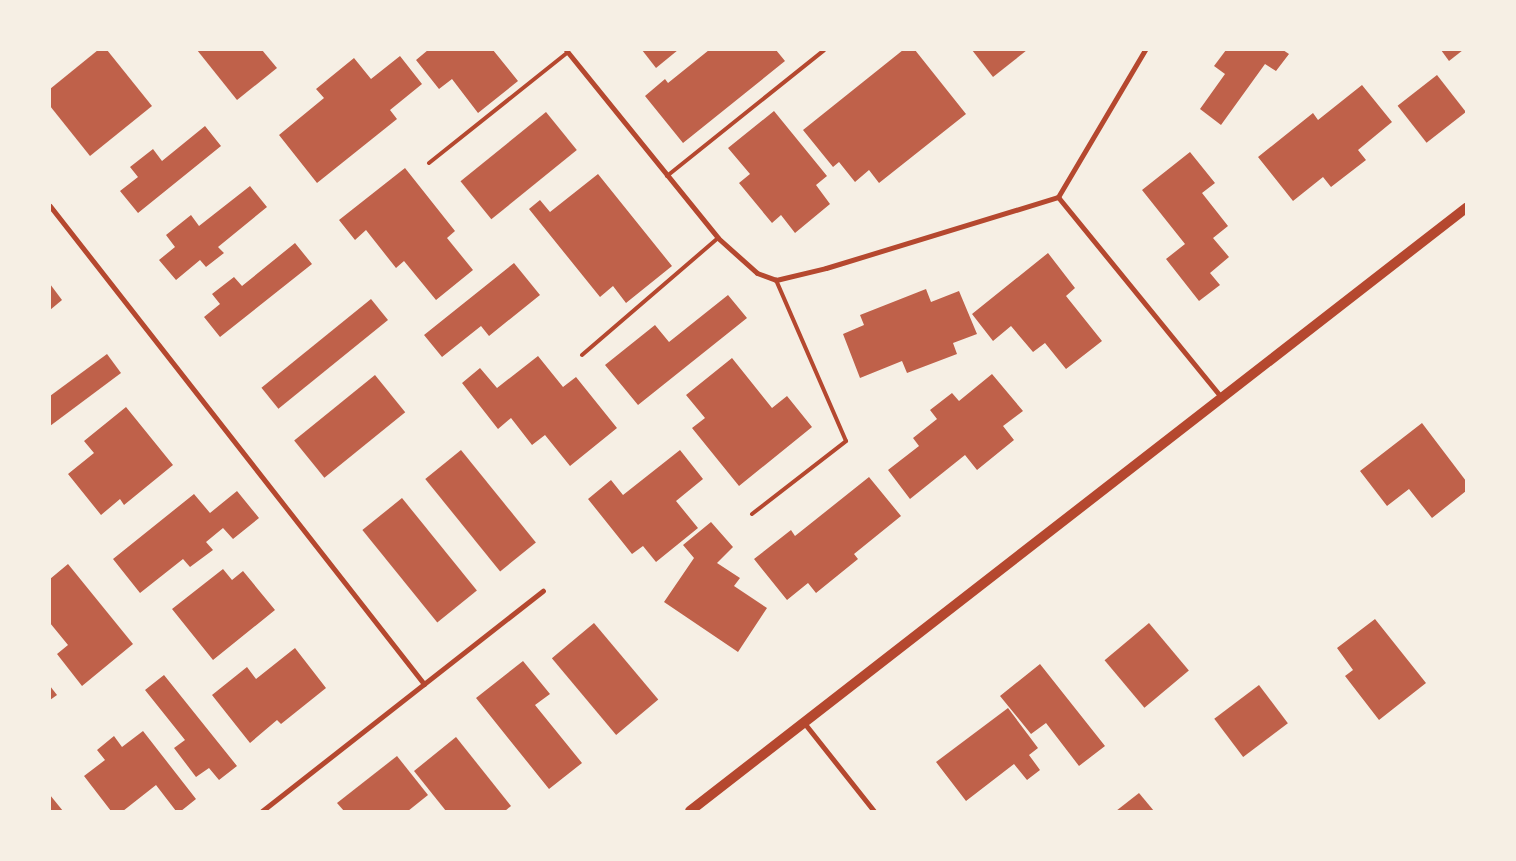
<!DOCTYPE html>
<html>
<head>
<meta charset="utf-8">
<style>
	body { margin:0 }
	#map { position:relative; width:1516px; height:861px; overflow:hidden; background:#f6efe4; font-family:"Roboto Serif",serif }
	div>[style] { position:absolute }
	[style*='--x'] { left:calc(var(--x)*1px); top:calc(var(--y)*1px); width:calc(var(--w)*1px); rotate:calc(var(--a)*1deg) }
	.building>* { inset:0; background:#bf614a; transform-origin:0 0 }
	.service>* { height:4px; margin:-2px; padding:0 2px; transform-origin:2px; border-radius:2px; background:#b5482f }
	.minor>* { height:5px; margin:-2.5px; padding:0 2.5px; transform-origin:2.5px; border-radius:2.5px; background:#b5482f }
	.secondary>* { height:10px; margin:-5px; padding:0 5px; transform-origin:5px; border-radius:5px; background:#b5482f }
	span { translate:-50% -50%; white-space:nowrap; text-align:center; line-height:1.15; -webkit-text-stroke:4px #f6efe4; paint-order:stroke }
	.frame { position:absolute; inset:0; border:51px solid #f6efe4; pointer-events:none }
</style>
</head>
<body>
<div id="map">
	<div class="building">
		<i style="clip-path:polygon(98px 50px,107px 50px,152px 106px,90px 156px,50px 106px,50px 89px)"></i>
		<i style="clip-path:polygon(197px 50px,262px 50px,277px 68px,237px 100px)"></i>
		<i style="clip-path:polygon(428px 50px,493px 50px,518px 81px,478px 113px,452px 79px,439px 89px,416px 60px)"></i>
		<i style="clip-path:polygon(642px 50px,678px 50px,656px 68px)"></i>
		<i style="clip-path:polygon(709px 50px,776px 50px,785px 61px,683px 143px,645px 96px,665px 79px,668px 83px)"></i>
		<i style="clip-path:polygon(903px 50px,915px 50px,966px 114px,879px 183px,869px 170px,855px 182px,839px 162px,833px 167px,803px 130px)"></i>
		<i style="clip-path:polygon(972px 50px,1027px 50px,993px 77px)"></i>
		<i style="clip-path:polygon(1226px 50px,1283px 50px,1289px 54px,1276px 71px,1265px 64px,1221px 125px,1200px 109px,1225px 74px,1214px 66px)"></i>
		<i style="clip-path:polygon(1441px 50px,1463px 50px,1449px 61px)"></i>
		<i style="clip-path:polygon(400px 56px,422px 84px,390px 110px,397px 119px,317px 183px,279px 135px,324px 98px,316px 89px,354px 58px,371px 79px)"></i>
		<i style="left:1437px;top:75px;width:47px;height:50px;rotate:52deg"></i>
		<i style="clip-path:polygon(1362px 85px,1392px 122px,1358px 150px,1366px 160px,1331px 187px,1323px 177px,1293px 201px,1258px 157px,1313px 113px,1318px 120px)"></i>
		<i style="clip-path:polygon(774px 111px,827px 176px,816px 185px,830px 204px,795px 233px,781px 215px,772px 223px,739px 183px,750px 174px,728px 148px)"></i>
		<i style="left:546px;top:112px;width:49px;height:110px;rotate:51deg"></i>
		<i style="clip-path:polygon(205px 126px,221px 146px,138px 213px,120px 191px,138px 177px,130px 167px,153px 149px,162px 161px)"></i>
		<i style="clip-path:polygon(1190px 152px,1215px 183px,1202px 193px,1228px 226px,1213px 238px,1229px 257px,1210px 273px,1220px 285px,1199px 301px,1166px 259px,1185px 244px,1142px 190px)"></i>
		<i style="clip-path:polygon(405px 168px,455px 231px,447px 238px,473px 270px,436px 300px,404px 261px,396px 268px,366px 230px,355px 240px,339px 220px)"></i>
		<i style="clip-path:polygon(598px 174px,672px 266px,626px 303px,613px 286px,600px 297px,529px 209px,540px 200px,550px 212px)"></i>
		<i style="clip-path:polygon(250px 186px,267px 207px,218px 247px,224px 253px,206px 267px,200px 260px,176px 280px,159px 260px,175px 247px,166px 235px,191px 215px,199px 226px)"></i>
		<i style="clip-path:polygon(295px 243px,312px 264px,220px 337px,204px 317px,220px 304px,212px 294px,234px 277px,242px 286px)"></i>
		<i style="clip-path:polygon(1048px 253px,1075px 288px,1066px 296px,1102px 341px,1066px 369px,1045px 343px,1033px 352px,1011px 326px,993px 341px,972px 314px)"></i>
		<i style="clip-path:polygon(514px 263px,540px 295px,489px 336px,481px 326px,442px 357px,424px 335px)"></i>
		<i style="clip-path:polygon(50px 284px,62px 300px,50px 310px)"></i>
		<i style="clip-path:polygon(926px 289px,931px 302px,959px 291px,977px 334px,953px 343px,957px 354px,907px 373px,902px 361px,860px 378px,843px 334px,864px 325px,860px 315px)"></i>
		<i style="clip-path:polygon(728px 295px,747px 318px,638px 405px,605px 365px,655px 325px,669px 342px)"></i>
		<i style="left:371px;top:299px;width:27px;height:141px;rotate:51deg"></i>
		<i style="clip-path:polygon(107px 354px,121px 373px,50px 426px,50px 396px)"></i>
		<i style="clip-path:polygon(538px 356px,563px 387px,576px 377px,617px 428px,570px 466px,545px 435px,532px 445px,511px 418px,498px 429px,462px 383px,480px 368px,497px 388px)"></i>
		<i style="clip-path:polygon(732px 358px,772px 408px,787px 396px,812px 427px,739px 486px,692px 428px,705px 418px,686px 395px)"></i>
		<i style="clip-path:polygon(992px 374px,1023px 411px,1003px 426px,1014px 440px,977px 470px,965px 455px,910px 499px,888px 470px,919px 446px,913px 438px,937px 419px,930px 410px,952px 393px,959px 401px)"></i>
		<i style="left:375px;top:375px;width:48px;height:104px;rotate:51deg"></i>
		<i style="clip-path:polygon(126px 407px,173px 465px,124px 505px,120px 499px,101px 515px,68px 474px,94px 453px,84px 441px)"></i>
		<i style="clip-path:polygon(1422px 423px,1466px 481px,1466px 491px,1432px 518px,1409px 489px,1387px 506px,1360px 471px)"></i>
		<i style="left:461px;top:450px;width:119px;height:46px;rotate:51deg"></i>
		<i style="clip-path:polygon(680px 450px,703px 479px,676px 501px,698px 528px,656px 562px,643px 546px,632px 554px,588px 499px,611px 480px,623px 495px)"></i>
		<i style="clip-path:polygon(869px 477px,901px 516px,854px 554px,858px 559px,816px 593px,808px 583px,787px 600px,754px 559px,791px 530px,795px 536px)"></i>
		<i style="clip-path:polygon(237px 491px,259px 518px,233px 539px,223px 528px,206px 542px,213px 550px,190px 567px,183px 559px,140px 593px,113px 559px,194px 494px,210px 513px)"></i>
		<i style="left:402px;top:498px;width:119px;height:51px;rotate:51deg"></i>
		<i style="clip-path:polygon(711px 522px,733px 547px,717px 563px,740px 578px,734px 586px,767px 608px,738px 652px,664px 602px,694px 558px,683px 545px)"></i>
		<i style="clip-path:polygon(68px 564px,133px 644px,82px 686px,57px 654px,68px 645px,50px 623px,50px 579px)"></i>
		<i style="clip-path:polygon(223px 569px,232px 580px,243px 571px,275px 610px,213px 660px,172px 609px)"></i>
		<i style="clip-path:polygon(1375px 619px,1426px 683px,1379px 720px,1345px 676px,1353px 670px,1337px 648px)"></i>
		<i style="left:594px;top:623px;width:100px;height:55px;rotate:50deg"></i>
		<i style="left:1149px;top:623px;width:62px;height:58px;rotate:50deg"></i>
		<i style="clip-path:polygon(295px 648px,326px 688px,281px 724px,277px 720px,250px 743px,212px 695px,247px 667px,256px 679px)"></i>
		<i style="clip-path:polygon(523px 661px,550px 694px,535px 705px,582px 763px,549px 789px,476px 698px)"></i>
		<i style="clip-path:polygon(1040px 664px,1105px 746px,1079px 766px,1046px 723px,1031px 734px,1000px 696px)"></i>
		<i style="clip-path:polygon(164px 675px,237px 766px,219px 780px,209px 768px,196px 777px,174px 748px,185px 740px,145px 690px)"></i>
		<i style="left:1259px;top:685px;width:48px;height:56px;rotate:53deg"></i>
		<i style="clip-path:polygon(50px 686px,57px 695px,50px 700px)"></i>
		<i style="clip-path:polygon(1008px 708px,1038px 748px,1029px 755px,1040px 770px,1027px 780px,1014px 764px,966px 801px,936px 762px)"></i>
		<i style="clip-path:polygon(143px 731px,196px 799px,181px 811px,176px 811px,156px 785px,123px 811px,111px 811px,84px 776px,105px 760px,97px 750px,114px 736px,122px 747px)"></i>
		<i style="clip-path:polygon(456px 737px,511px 806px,505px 811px,446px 811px,414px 771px)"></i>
		<i style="clip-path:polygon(397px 756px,428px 795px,408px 811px,344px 811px,337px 803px)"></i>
		<i style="clip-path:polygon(1139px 793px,1154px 811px,1116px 811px)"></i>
		<i style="clip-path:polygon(50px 795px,63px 811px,50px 811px)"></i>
	</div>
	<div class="service">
		<i style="--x:429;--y:163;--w:178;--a:-38.6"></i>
		<i style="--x:667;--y:176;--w:201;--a:-38.7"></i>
		<i style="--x:582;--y:355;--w:179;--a:-40.7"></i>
		<i style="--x:752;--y:514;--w:119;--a:-37.8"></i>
		<i style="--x:846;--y:441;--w:176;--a:-113.5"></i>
	</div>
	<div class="minor">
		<i style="--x:566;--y:50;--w:242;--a:51"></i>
		<i style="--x:718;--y:238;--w:52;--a:41.9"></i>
		<i style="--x:757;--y:273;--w:20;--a:20"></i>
		<i style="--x:776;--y:280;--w:51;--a:-13.5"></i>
		<i style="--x:826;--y:268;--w:243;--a:-17"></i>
		<i style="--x:1058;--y:197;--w:171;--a:-59.4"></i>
		<i style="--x:1058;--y:197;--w:259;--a:50.8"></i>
		<i style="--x:50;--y:206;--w:607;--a:51.96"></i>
		<i style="--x:805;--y:724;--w:111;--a:51.6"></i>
		<i style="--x:262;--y:811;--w:357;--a:-38.1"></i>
	</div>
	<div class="secondary">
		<i style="--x:690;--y:811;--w:983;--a:-37.85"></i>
	</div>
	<div class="frame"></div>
</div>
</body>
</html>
